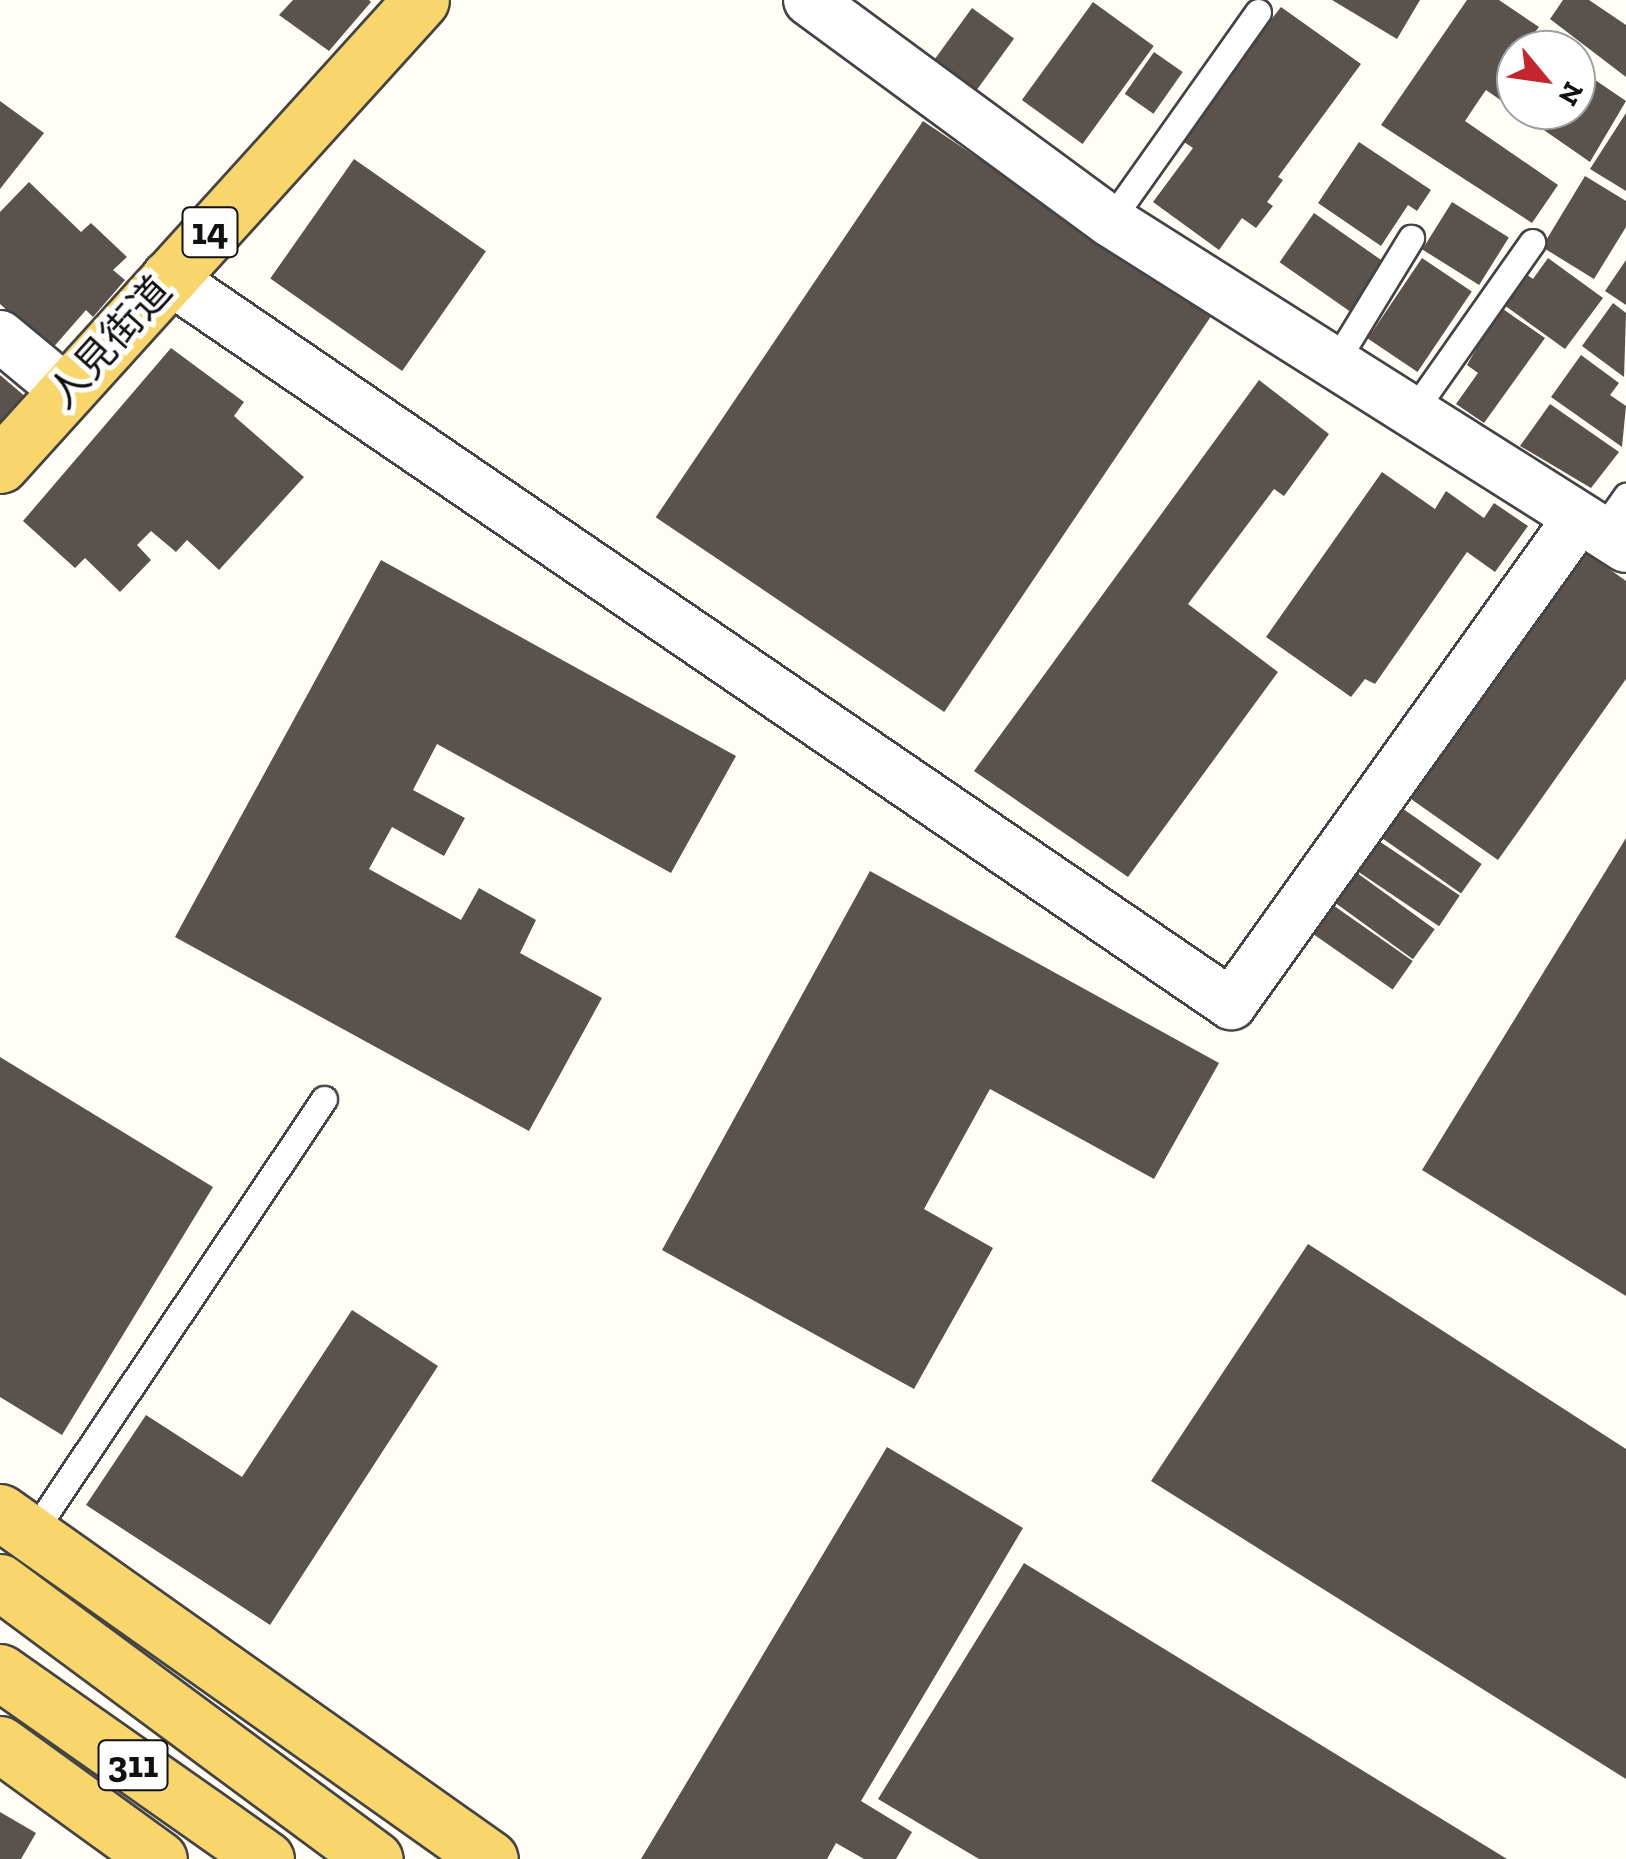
<!DOCTYPE html>
<html>
<head>
<meta charset="utf-8">
<style>
	body { margin:0 }
	#map { position:relative; width:1626px; height:1859px; overflow:hidden; background:#fffdf5; font-family:"Zilla Slab","Noto Sans JP",serif }
	div>[style] { position:absolute }
	[style*='--x'] { left:calc(var(--x)*1px); top:calc(var(--y)*1px); width:calc(var(--w)*1px); rotate:calc(var(--a)*1deg) }
	.building>* { inset:0; background:#5a524d; transform-origin:0 0 }
	.roads { filter:drop-shadow(2px 0 #444) drop-shadow(-2px 0 #444) drop-shadow(0 2px #444) drop-shadow(0 -2px #444) }
	.service>* { height:25px; margin:-12.5px; padding:0 12.5px; transform-origin:12.5px; border-radius:12.5px; background:#fff }
	.minor>* { height:50px; margin:-25px; padding:0 25px; transform-origin:25px; border-radius:25px; background:#fff }
	.primary>* { height:55px; margin:-27.5px; padding:0 27.5px; transform-origin:27.5px; border-radius:27.5px; background:#f9d66b }
	span { translate:-50% -50%; white-space:nowrap; text-align:center; line-height:1.15; -webkit-text-stroke:10px #fff; paint-order:stroke }
	.shield-label span { padding:2px 8px; background:#fff; border:2px solid; border-radius:8px; -webkit-text-stroke-width:0 }
	.shield-label { font-size:38px; color:#111; font-weight:700 }
	.street-label { font-size:40px; color:#111 }
	.north { position:absolute; left:1496px; top:30px; width:100px; height:100px; box-sizing:border-box; background:#fff; border:2px solid #a0a0a0; border-radius:50%; rotate:119deg; font-size:28px; font-weight:700; line-height:40px; text-align:center; color:#111 }
	.north::after { content:''; display:block; margin:auto; width:35px; height:45px; background:#c4262e; clip-path:polygon(50% 0,100% 100%,50% 72%,0 100%) }
</style>
</head>
<body>
<div id="map">
	<div class="building">
		<i style="clip-path:polygon(293px 0,369px 0,371px 2px,329px 51px,279px 15px)"></i>
		<i style="clip-path:polygon(1332px 0,1420px 0,1397px 39px)"></i>
		<i style="clip-path:polygon(1467px 0,1499px 0,1539px 27px,1532px 36px,1552px 50px,1516px 50px,1516px 110px,1576px 110px,1576px 67px,1626px 101px,1590px 162px,1486px 90px,1479px 100px,1465px 121px,1558px 185px,1532px 223px,1381px 125px)"></i>
		<i style="clip-path:polygon(1563px 0,1589px 0,1626px 25px,1626px 77px,1550px 19px)"></i>
		<i style="left:1093px;top:2px;width:75px;height:121px;rotate:36deg"></i>
		<i style="clip-path:polygon(1281px 7px,1361px 64px,1278px 177px,1283px 180px,1267px 202px,1273px 206px,1256px 228px,1242px 218px,1219px 250px,1153px 202px,1193px 148px,1178px 138px)"></i>
		<i style="left:972px;top:8px;width:52px;height:74px;rotate:36deg"></i>
		<i style="left:1154px;top:52px;width:35px;height:51px;rotate:35deg"></i>
		<i style="clip-path:polygon(0 101px,44px 133px,0 189px)"></i>
		<i style="clip-path:polygon(1626px 113px,1626px 191px,1590px 169px)"></i>
		<i style="left:923px;top:121px;width:348px;height:478px;rotate:34deg"></i>
		<i style="clip-path:polygon(1359px 142px,1431px 190px,1417px 211px,1408px 205px,1381px 246px,1318px 203px)"></i>
		<i style="left:354px;top:159px;width:161px;height:146px;rotate:35deg"></i>
		<i style="clip-path:polygon(1585px 176px,1626px 201px,1626px 227px,1594px 279px,1542px 247px)"></i>
		<i style="clip-path:polygon(29px 182px,81px 232px,91px 223px,127px 257px,113px 270px,125px 280px,93px 317px,86px 310px,51px 350px,0 304px,0 212px)"></i>
		<i style="left:1452px;top:202px;width:67px;height:56px;rotate:32deg"></i>
		<i style="left:1314px;top:213px;width:90px;height:60px;rotate:35deg"></i>
		<i style="left:1422px;top:258px;width:60px;height:97px;rotate:34deg"></i>
		<i style="clip-path:polygon(1548px 258px,1603px 298px,1565px 349px,1504px 305px,1526px 274px,1533px 279px)"></i>
		<i style="clip-path:polygon(1626px 260px,1626px 305px,1605px 291px)"></i>
		<i style="clip-path:polygon(1613px 303px,1626px 313px,1624px 377px,1582px 346px)"></i>
		<i style="clip-path:polygon(1500px 307px,1545px 338px,1484px 423px,1456px 404px,1478px 373px,1467px 365px)"></i>
		<i style="clip-path:polygon(171px 348px,244px 402px,234px 416px,304px 477px,219px 570px,187px 540px,176px 552px,151px 531px,137px 545px,151px 560px,120px 592px,85px 558px,75px 568px,23px 521px)"></i>
		<i style="clip-path:polygon(1581px 355px,1619px 383px,1610px 395px,1626px 406px,1622px 447px,1551px 397px)"></i>
		<i style="clip-path:polygon(0 375px,27px 398px,0 430px)"></i>
		<i style="clip-path:polygon(1259px 380px,1329px 434px,1284px 496px,1274px 489px,1188px 604px,1278px 672px,1128px 877px,974px 771px)"></i>
		<i style="clip-path:polygon(1550px 404px,1619px 452px,1591px 488px,1520px 446px)"></i>
		<i style="clip-path:polygon(1382px 472px,1435px 509px,1446px 491px,1484px 518px,1494px 503px,1528px 526px,1495px 572px,1467px 552px,1375px 684px,1365px 679px,1351px 697px,1266px 637px)"></i>
		<i style="clip-path:polygon(1576px 545px,1626px 581px,1626px 679px,1498px 860px,1401px 792px)"></i>
		<i style="clip-path:polygon(381px 560px,736px 756px,671px 873px,437px 744px,413px 790px,465px 818px,444px 856px,392px 827px,369px 869px,461px 920px,479px 888px,536px 920px,520px 953px,602px 998px,529px 1131px,175px 937px)"></i>
		<i style="left:1399px;top:806px;width:101px;height:36px;rotate:35deg"></i>
		<i style="clip-path:polygon(1626px 838px,1626px 1296px,1422px 1170px)"></i>
		<i style="left:1376px;top:839px;width:101px;height:37px;rotate:34deg"></i>
		<i style="left:1353px;top:870px;width:101px;height:37px;rotate:36deg"></i>
		<i style="clip-path:polygon(870px 871px,1219px 1063px,1154px 1179px,990px 1089px,924px 1209px,993px 1248px,914px 1389px,662px 1250px)"></i>
		<i style="left:1330px;top:903px;width:101px;height:35px;rotate:35deg"></i>
		<i style="clip-path:polygon(0 1057px,213px 1187px,62px 1435px,0 1397px)"></i>
		<i style="clip-path:polygon(1308px 1244px,1626px 1449px,1626px 1779px,1151px 1481px)"></i>
		<i style="clip-path:polygon(352px 1310px,438px 1366px,270px 1625px,86px 1505px,146px 1415px,242px 1477px)"></i>
		<i style="clip-path:polygon(887px 1447px,1023px 1528px,861px 1801px,912px 1832px,896px 1859px,864px 1859px,836px 1843px,827px 1859px,641px 1859px)"></i>
		<i style="clip-path:polygon(1024px 1563px,1507px 1859px,979px 1859px,878px 1799px)"></i>
		<i style="clip-path:polygon(0 1812px,36px 1833px,21px 1859px,0 1859px)"></i>
	</div>
	<div class="roads">
		<div class="service">
			<i style="--x:1110;--y:221;--w:256;--a:-54.7"></i>
			<i style="--x:1334;--y:364;--w:148;--a:-58.6"></i>
			<i style="--x:1412;--y:413;--w:209;--a:-54.9"></i>
			<i style="--x:1602;--y:530;--w:42;--a:-54.8"></i>
			<i style="--x:32;--y:1534;--w:524;--a:-56.13"></i>
		</div>
		<div class="minor">
			<i style="--x:809;--y:0;--w:373;--a:36.3"></i>
			<i style="--x:1110;--y:221;--w:610;--a:32.28"></i>
			<i style="--x:167;--y:277;--w:1289;--a:34.34"></i>
			<i style="--x:1231;--y:1004;--w:596;--a:-54.42"></i>
			<i style="--x:0;--y:336;--w:85;--a:39.7"></i>
		</div>
		<div class="primary">
			<i style="--x:0;--y:465;--w:627;--a:-47.84"></i>
			<i style="--x:0;--y:1512;--w:600;--a:35.3"></i>
			<i style="--x:0;--y:1582;--w:466;--a:36.5"></i>
			<i style="--x:0;--y:1672;--w:325;--a:35.1"></i>
			<i style="--x:0;--y:1744;--w:196;--a:35.9"></i>
		</div>
	</div>
	<div class="shield-label">
		<span style="left:210px;top:232px">14</span>
		<span style="left:133px;top:1765px">311</span>
	</div>
	<div class="street-label">
		<span style="left:109px;top:342px;rotate:-48deg">人見街道</span>
	</div>
	<div class="north">N</div>
</div>
</body>
</html>
